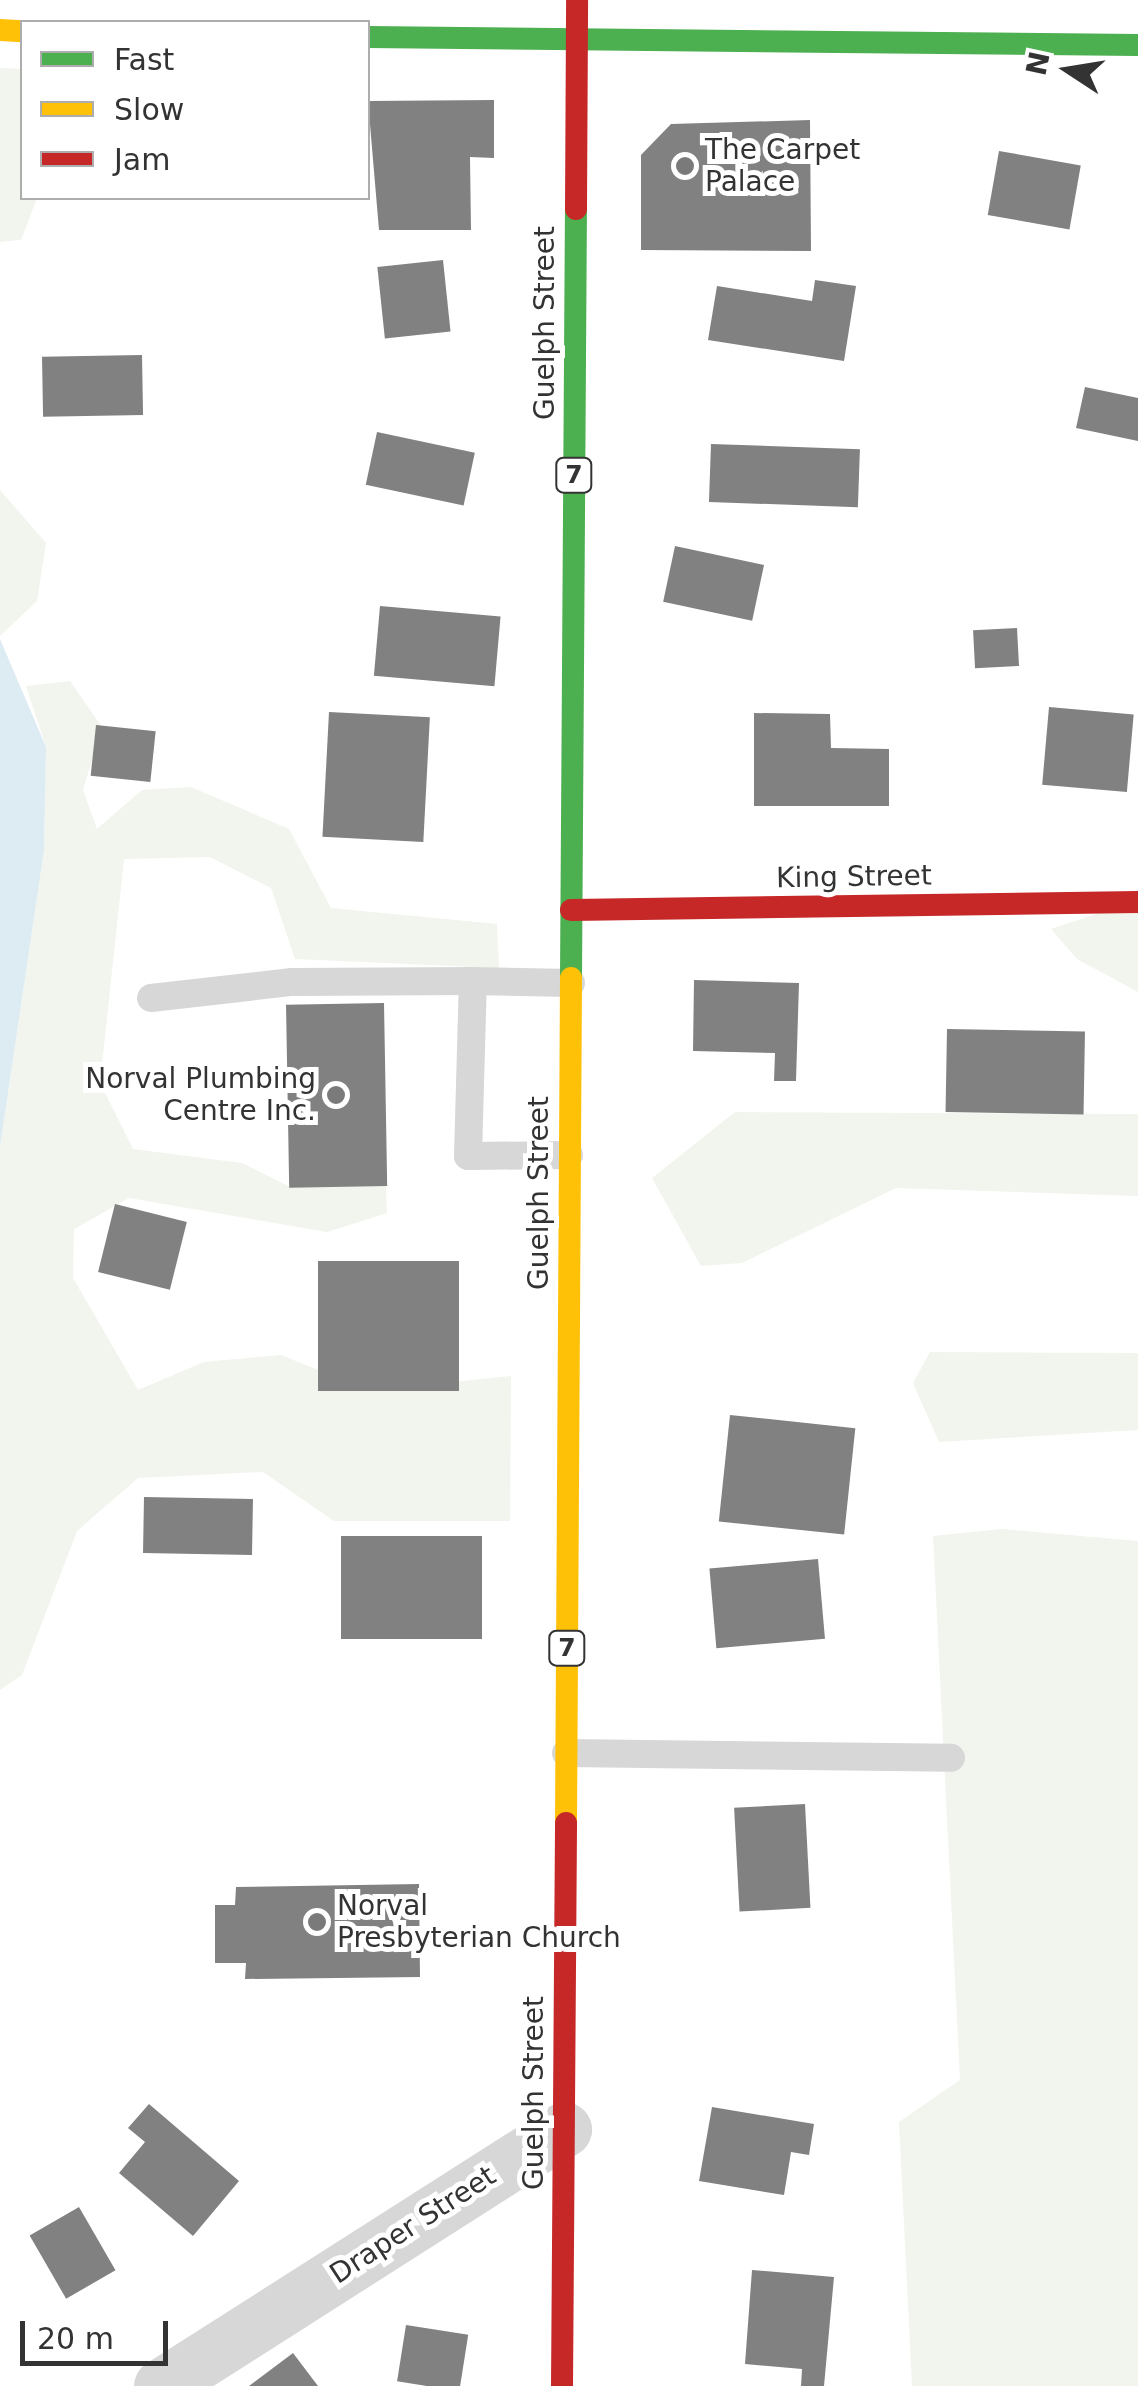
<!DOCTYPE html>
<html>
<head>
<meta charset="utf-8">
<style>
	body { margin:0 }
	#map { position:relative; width:1138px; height:2386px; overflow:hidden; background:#fff; font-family:"DejaVu Sans",sans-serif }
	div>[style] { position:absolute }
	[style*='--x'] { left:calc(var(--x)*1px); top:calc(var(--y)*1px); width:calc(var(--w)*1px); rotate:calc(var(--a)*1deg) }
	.green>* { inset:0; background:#f1f5ed }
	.water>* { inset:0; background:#ddebf3 }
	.building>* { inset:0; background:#818181; transform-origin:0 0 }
	.lane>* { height:28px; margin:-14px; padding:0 14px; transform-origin:14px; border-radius:14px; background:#d7d7d7 }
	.street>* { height:55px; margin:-27.5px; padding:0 27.5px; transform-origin:27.5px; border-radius:27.5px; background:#d7d7d7 }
	.fast>* { height:22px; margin:-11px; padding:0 11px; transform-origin:11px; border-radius:11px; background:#4caf50 }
	.slow>* { height:22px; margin:-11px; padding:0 11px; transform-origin:11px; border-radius:11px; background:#ffc107 }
	.jam>* { height:22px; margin:-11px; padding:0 11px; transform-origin:11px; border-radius:11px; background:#c62828 }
	.dots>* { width:28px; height:28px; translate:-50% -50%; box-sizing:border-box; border:5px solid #fff; border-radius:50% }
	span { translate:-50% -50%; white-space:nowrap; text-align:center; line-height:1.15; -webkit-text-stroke:10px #fff; paint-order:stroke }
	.shield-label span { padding:2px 8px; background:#fff; border:2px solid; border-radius:8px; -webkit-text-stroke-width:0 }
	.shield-label { font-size:25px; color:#333; font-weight:700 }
	.poi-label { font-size:28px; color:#333 }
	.left { translate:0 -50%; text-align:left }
	.right { translate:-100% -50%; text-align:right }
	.street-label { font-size:28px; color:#333 }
	.legend { position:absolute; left:20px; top:20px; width:350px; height:180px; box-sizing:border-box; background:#fff; border:2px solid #adadad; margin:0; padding:12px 18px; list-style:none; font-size:30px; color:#333 }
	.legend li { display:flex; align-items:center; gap:20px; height:50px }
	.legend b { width:50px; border:2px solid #adadad }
	.north { position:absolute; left:1018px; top:20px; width:100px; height:100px; -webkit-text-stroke:8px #fff; paint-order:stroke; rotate:282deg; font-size:28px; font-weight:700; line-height:40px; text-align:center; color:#333 }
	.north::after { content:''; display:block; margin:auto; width:35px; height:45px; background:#333; clip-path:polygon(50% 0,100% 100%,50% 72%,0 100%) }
	.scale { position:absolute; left:20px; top:2321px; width:148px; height:45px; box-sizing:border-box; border:5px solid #333; border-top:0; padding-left:12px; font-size:30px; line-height:35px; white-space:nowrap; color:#333; -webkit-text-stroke:8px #fff; paint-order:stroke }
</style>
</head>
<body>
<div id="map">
	<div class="green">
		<i style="clip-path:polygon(0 68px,22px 69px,22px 198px,37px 198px,21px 240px,0 242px)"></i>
		<i style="clip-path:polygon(0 490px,46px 543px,37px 601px,0 636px)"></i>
		<i style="clip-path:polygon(70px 681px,102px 727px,83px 790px,97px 829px,142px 790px,191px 787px,289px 829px,331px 908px,497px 924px,499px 968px,295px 959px,271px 888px,210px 857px,124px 859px,100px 1083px,133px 1149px,242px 1163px,288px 1186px,386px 1186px,387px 1213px,327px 1232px,129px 1198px,74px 1229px,73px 1278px,138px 1390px,204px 1362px,281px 1355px,371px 1391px,511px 1376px,510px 1521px,334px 1521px,263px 1472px,138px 1478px,77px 1531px,22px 1675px,0 1690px,0 1147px,44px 849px,46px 747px,26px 686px)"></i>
		<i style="clip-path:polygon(1138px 900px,1138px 992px,1077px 959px,1051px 929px)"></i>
		<i style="clip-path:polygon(735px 1112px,1138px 1114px,1138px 1196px,896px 1188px,742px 1263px,701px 1266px,652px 1178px)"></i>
		<i style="clip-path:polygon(930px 1352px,1138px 1353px,1138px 1430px,939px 1442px,913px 1383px)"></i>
		<i style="clip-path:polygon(1002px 1529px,1138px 1541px,1138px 2386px,912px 2386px,899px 2122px,960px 2080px,933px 1536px)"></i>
	</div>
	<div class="water">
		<i style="clip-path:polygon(0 639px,46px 747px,44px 850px,0 1147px)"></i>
	</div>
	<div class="building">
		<i style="clip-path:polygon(494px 100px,494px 158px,470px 157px,471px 230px,379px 230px,368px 101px)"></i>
		<i style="clip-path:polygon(810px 120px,811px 251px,641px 250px,641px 155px,671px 124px)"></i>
		<i style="left:999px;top:151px;width:83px;height:65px;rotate:10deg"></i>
		<i style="left:443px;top:260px;width:72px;height:66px;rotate:84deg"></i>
		<i style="clip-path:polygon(815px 280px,856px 286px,844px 361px,708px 340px,717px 286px,812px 301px)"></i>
		<i style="left:142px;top:355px;width:60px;height:100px;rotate:89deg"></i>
		<i style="clip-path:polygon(1085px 387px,1138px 398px,1138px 441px,1076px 428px)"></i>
		<i style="left:377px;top:432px;width:100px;height:54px;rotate:12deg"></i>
		<i style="left:711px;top:444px;width:149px;height:58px;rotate:2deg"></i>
		<i style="left:675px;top:546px;width:91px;height:57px;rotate:12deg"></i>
		<i style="left:380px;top:606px;width:121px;height:70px;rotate:5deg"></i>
		<i style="left:1017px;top:628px;width:38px;height:44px;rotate:87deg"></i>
		<i style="left:1049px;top:707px;width:85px;height:78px;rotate:5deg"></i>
		<i style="left:329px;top:712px;width:101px;height:125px;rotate:3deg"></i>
		<i style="clip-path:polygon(754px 713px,830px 714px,831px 748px,889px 749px,889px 806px,754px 806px)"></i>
		<i style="left:96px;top:725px;width:60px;height:51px;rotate:6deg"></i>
		<i style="clip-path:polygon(694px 980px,799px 983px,796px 1081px,774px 1081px,775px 1053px,693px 1051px)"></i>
		<i style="left:384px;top:1003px;width:183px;height:98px;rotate:89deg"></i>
		<i style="left:947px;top:1029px;width:138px;height:83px;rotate:1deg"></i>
		<i style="left:115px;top:1204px;width:74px;height:70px;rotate:14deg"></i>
		<i style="left:459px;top:1261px;width:130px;height:141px;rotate:90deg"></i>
		<i style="left:730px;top:1415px;width:126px;height:107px;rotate:6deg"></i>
		<i style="left:144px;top:1497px;width:109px;height:56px;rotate:1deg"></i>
		<i style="left:341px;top:1536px;width:141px;height:103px"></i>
		<i style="left:818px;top:1559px;width:80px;height:109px;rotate:85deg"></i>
		<i style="left:805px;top:1804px;width:104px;height:71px;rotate:87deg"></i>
		<i style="clip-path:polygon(419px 1884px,420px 1977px,245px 1979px,246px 1963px,215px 1963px,215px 1905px,235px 1905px,236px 1887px)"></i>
		<i style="clip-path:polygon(149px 2104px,239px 2181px,193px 2236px,119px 2173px,145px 2142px,128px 2128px)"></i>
		<i style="clip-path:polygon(712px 2107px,814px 2124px,809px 2155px,791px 2152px,784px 2195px,699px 2181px)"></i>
		<i style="left:79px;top:2207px;width:73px;height:57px;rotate:60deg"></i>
		<i style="clip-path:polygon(752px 2270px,834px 2277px,824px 2386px,801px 2386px,802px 2369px,745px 2364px)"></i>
		<i style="left:406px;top:2325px;width:63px;height:57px;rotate:9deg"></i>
		<i style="clip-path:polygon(293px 2353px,318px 2386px,249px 2386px)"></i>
	</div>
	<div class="lane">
		<i style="--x:151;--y:998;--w:142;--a:-6.5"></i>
		<i style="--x:292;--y:982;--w:181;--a:-0.3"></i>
		<i style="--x:569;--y:1155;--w:101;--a:179.4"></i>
		<i style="--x:468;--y:1156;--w:175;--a:-88.4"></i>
		<i style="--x:473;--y:981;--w:98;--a:1.2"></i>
		<i style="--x:566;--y:1753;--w:385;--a:0.7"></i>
	</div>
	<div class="street">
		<i style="--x:161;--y:2386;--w:478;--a:-32.5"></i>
	</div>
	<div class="fast">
		<i style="--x:368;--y:37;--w:770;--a:0.6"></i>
		<i style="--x:571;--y:978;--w:769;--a:-89.63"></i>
	</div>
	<div class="slow">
		<i style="--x:0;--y:30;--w:22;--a:3"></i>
		<i style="--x:566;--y:1823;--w:845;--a:-89.66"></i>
	</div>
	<div class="jam">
		<i style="--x:576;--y:209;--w:209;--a:-89.7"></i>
		<i style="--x:571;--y:910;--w:567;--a:-0.81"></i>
		<i style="--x:562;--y:2386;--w:563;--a:-89.59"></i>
	</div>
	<div class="dots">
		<i style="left:685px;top:166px;background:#7a7a7a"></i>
		<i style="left:336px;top:1095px;background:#7a7a7a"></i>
		<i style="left:317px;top:1922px;background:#7a7a7a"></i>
	</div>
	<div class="shield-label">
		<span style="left:574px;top:475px">7</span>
		<span style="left:567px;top:1648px">7</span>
	</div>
	<div class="poi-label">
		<span class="left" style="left:705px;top:166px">The Carpet<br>Palace</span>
		<span class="right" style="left:316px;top:1095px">Norval Plumbing<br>Centre Inc.</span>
		<span class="left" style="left:337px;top:1922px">Norval<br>Presbyterian Church</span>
	</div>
	<div class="street-label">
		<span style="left:545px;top:323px;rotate:-90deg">Guelph Street</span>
		<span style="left:854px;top:877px;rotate:-1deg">King Street</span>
		<span style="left:539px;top:1193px;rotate:-90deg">Guelph Street</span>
		<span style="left:534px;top:2093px;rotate:-90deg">Guelph Street</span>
		<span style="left:413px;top:2225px;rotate:-33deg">Draper Street</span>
	</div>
	<ul class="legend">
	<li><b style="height:12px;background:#4caf50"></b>Fast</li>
	<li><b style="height:12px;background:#ffc107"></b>Slow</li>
	<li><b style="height:12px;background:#c62828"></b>Jam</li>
	</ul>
	<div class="north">N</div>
	<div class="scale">20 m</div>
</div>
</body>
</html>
